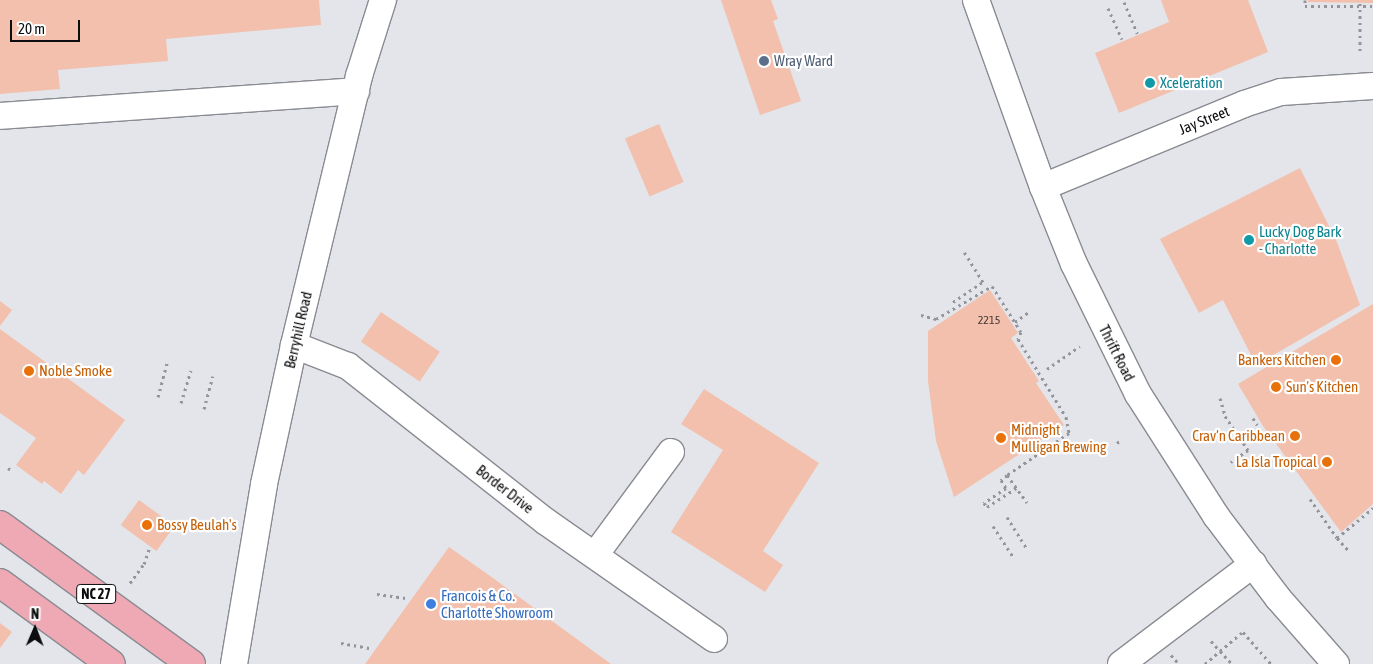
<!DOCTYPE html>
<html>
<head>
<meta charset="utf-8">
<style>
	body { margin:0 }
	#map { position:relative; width:1373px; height:664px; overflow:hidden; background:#e3e5eb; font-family:"Asap Condensed",sans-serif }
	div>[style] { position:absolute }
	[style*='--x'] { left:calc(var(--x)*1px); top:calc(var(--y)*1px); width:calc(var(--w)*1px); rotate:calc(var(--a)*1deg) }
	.building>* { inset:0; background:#f2c0ac; transform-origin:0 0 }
	.path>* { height:3px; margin-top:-1.5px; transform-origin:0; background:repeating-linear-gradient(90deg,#94959a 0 2.5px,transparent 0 6.5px) }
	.roads { filter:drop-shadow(1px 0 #898b91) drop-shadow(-1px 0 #898b91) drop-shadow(0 1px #898b91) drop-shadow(0 -1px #898b91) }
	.minor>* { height:26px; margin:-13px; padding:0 13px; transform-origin:13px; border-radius:13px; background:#fff }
	.major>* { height:28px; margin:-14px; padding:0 14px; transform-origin:14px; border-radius:14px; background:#efa9b5 }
	.dots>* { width:14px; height:14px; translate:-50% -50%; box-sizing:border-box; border:2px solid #fff; border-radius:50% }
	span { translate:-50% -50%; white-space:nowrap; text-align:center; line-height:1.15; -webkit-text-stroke:4.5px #fff; paint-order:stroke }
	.number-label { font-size:12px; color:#463a36 }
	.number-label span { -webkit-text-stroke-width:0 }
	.shield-label span { padding:1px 4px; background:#fff; border:1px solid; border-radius:4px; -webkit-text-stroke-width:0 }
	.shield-label { font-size:14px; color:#0c0d0f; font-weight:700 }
	.service-label { font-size:15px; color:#4e5e75 }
	.left { translate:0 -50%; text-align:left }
	.culture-label { font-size:15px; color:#0d838f }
	.street-label { font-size:15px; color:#0c0d0f }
	.food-label { font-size:15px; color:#c56008 }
	.right { translate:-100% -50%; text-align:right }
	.shop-label { font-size:15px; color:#366cbe }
	.north { position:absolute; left:10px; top:604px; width:50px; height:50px; -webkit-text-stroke:4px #fff; paint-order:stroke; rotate:1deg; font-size:14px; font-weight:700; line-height:20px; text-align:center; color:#0c0d0f }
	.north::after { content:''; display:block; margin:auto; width:18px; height:22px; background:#0c0d0f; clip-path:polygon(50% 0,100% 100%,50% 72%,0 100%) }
	.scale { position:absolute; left:10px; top:20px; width:70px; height:22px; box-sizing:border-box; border:2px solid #0c0d0f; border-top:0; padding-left:6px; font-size:15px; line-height:18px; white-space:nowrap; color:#0c0d0f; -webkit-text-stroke:4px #fff; paint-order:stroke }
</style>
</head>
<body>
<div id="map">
	<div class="building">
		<i style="clip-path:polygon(0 0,319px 0,321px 25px,166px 39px,168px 61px,58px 70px,60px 89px,0 94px)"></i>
		<i style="clip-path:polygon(721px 0,771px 0,778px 19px,773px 21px,801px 101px,760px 115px)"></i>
		<i style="clip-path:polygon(1161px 0,1248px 0,1268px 52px,1119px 113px,1095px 53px,1169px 22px)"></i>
		<i style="clip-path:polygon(1308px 0,1373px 0,1373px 3px,1308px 2px)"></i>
		<i style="left:659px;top:124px;width:63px;height:37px;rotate:67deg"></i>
		<i style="clip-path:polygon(1300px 168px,1337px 242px,1360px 305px,1256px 365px,1223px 300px,1199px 313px,1160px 239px)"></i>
		<i style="clip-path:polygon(990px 290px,1018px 333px,1011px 338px,1039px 381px,1036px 383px,1064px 425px,954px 497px,936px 441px,928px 381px,928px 331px)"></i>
		<i style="clip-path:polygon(0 301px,12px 310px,0 326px)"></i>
		<i style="clip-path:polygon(1373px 304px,1373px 504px,1341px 532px,1263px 426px,1238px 384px)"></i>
		<i style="left:381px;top:312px;width:71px;height:36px;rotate:34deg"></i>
		<i style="clip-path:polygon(0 329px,125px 420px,84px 475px,78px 470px,61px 494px,44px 481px,42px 484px,16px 465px,36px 438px,0 413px)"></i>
		<i style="clip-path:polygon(704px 389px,819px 463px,763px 551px,783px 565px,765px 592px,671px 532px,723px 450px,681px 424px)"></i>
		<i style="left:139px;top:500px;width:44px;height:31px;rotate:36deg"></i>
		<i style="clip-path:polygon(449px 547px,493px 578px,611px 664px,365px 664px)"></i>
		<i style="clip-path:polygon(0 623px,12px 632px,0 648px)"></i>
	</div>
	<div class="path">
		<i style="--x:1305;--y:0;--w:6;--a:90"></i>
		<i style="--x:1305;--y:6;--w:68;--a:0"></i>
		<i style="--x:1124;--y:2;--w:34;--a:67"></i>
		<i style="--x:1360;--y:3;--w:48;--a:90"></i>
		<i style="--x:1108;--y:8;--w:34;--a:66"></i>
		<i style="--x:953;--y:302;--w:36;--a:-34"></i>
		<i style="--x:983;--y:282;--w:36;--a:-122"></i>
		<i style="--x:921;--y:315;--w:16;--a:15"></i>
		<i style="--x:936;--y:319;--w:65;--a:-30.5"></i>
		<i style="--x:992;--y:286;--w:54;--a:57.8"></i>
		<i style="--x:1021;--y:332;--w:8;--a:113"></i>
		<i style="--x:1018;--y:339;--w:92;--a:58.4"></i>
		<i style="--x:1066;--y:417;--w:16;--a:79"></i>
		<i style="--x:1069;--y:433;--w:75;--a:145.9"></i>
		<i style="--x:1007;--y:475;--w:34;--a:54"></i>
		<i style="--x:1015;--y:322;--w:19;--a:-36"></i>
		<i style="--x:1047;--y:369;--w:40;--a:-34.9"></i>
		<i style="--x:158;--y:397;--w:35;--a:-75"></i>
		<i style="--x:1220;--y:398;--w:19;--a:74"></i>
		<i style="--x:1225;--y:416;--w:41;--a:55.9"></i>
		<i style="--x:1248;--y:450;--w:21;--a:145"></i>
		<i style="--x:181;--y:403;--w:34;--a:-73"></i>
		<i style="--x:204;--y:409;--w:34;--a:-75"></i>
		<i style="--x:1253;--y:418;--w:8;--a:60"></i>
		<i style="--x:1117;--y:443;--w:5;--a:-37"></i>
		<i style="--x:8;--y:468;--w:4;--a:34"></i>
		<i style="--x:1007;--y:475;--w:8;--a:140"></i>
		<i style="--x:1001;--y:480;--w:9;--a:58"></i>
		<i style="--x:1006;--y:488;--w:27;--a:146"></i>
		<i style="--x:984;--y:503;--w:5;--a:53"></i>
		<i style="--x:987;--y:507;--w:35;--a:-33"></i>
		<i style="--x:1310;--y:499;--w:47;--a:55.3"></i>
		<i style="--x:1337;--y:538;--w:18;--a:47"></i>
		<i style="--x:1007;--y:517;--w:36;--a:58"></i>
		<i style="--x:993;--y:526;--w:37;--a:57"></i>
		<i style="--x:1337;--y:538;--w:47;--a:-39.8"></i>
		<i style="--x:130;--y:583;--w:24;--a:-54"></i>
		<i style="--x:144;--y:564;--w:18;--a:-71"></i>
		<i style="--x:377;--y:594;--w:29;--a:8"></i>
		<i style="--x:1211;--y:641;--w:13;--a:48"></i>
		<i style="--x:1220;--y:651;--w:30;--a:-40"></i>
		<i style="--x:1243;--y:632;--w:43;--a:48.8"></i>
		<i style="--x:341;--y:643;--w:29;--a:10"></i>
		<i style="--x:1171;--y:655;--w:12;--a:48"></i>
		<i style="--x:1205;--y:664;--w:20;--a:-41"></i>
		<i style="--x:1220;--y:651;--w:18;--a:47"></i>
	</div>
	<div class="roads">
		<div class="minor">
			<i style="--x:976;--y:0;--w:199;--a:70.3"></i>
			<i style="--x:1043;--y:187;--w:83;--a:68.1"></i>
			<i style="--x:1074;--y:264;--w:145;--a:63.8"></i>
			<i style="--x:1138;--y:394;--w:145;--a:57.4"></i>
			<i style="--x:1216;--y:516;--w:103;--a:52.9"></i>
			<i style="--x:1278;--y:598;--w:88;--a:48.7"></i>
			<i style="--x:0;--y:116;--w:357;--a:-4"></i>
			<i style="--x:1043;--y:187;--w:217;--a:-22.4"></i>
			<i style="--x:1244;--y:104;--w:39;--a:-18"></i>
			<i style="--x:1281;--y:92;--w:92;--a:-3.7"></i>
			<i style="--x:294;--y:345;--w:58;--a:21.3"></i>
			<i style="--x:348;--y:366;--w:251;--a:38.2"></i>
			<i style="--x:545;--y:521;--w:206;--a:34.9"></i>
			<i style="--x:595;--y:555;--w:128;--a:-53.6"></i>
			<i style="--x:234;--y:664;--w:182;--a:-80.5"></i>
			<i style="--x:264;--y:484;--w:142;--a:-77.8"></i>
			<i style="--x:294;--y:345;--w:277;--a:-76.4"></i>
			<i style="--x:359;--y:76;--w:80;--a:-72.5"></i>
			<i style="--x:1121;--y:664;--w:166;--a:-37.1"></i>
		</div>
		<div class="major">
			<i style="--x:0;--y:525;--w:236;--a:36"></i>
			<i style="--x:0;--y:583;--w:137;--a:36.1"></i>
		</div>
	</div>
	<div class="dots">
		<i style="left:764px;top:61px;background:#5c6f8a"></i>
		<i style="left:1150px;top:83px;background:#0f9aa8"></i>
		<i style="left:1249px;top:240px;background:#0f9aa8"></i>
		<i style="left:1336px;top:360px;background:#e8710a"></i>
		<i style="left:29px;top:371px;background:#e8710a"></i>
		<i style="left:1276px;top:387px;background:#e8710a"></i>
		<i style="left:1295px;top:436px;background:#e8710a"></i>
		<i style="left:1001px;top:438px;background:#e8710a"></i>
		<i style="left:1327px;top:462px;background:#e8710a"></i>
		<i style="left:147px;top:525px;background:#e8710a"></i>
		<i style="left:431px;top:604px;background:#3f7fe0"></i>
	</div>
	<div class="number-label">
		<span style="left:989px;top:321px">2215</span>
	</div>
	<div class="shield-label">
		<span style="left:96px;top:594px">NC 27</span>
	</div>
	<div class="service-label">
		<span class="left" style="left:774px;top:61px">Wray Ward</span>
	</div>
	<div class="culture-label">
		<span class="left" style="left:1160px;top:83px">Xceleration</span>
		<span class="left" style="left:1259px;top:240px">Lucky Dog Bark<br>- Charlotte</span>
	</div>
	<div class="street-label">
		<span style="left:1204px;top:120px;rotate:-22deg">Jay Street</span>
		<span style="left:298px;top:330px;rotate:-77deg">Berryhill Road</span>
		<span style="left:1117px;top:353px;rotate:63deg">Thrift Road</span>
		<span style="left:505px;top:489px;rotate:38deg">Border Drive</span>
	</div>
	<div class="food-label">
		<span class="right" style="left:1326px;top:360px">Bankers Kitchen</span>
		<span class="left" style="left:39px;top:371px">Noble Smoke</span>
		<span class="left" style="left:1286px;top:387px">Sun's Kitchen</span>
		<span class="left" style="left:1011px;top:438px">Midnight<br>Mulligan Brewing</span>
		<span class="right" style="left:1285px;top:436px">Crav’n Caribbean</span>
		<span class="right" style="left:1317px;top:462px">La Isla Tropical</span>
		<span class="left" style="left:157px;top:525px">Bossy Beulah's</span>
	</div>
	<div class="shop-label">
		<span class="left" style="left:441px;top:604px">Francois &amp; Co.<br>Charlotte Showroom</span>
	</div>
	<div class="north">N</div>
	<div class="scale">20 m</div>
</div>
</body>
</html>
